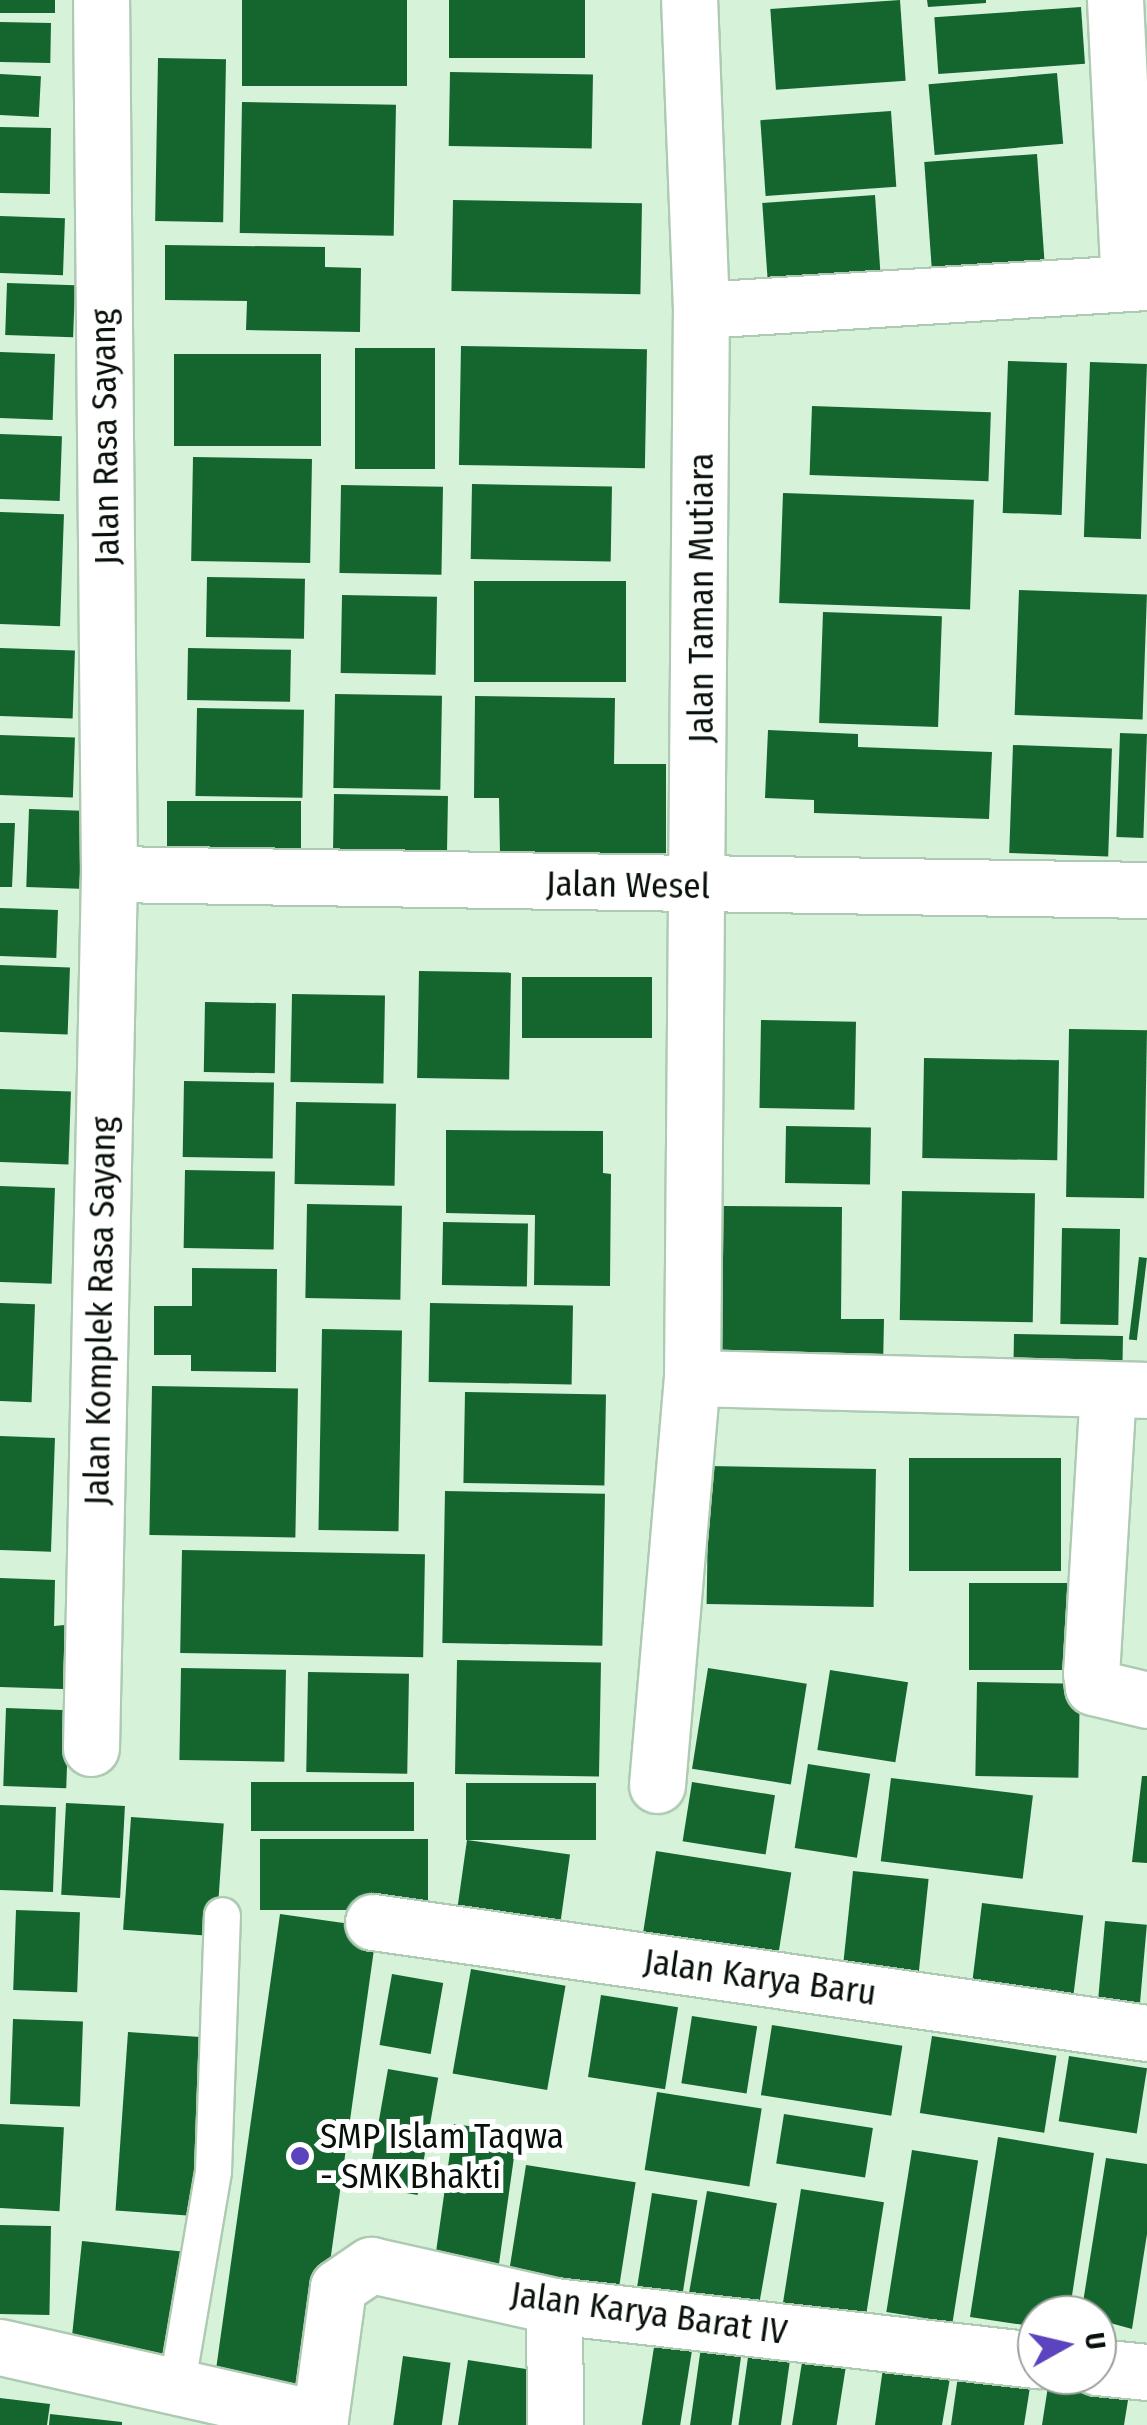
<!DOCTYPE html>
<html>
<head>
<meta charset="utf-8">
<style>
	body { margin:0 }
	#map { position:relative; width:1147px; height:2425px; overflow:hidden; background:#d6f3da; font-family:"Fira Sans Condensed",sans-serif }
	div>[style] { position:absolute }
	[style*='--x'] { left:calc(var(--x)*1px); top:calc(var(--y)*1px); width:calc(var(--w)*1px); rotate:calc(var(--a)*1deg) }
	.building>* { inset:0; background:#14662e; transform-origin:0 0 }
	.roads { filter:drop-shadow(2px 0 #aecab2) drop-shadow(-2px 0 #aecab2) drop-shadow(0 2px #aecab2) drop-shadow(0 -2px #aecab2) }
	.service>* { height:35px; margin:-17.5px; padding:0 17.5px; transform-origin:17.5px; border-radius:17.5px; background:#fff }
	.minor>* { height:55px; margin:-27.5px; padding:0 27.5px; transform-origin:27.5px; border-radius:27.5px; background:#fff }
	.dots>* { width:28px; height:28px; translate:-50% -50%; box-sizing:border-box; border:5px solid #fff; border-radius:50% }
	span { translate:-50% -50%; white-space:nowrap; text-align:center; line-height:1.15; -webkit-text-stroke:10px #fff; paint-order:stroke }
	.street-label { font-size:35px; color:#081109 }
	.poi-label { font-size:35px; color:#081109 }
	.left { translate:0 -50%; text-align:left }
	.north { position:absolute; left:1017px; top:2295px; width:100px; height:100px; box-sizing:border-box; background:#fff; border:2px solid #9ca09d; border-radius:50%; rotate:82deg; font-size:28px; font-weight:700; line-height:40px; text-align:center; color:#081109 }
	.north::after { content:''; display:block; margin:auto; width:35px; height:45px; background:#5b44bd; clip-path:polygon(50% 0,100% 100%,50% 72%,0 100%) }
</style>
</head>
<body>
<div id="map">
	<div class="building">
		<i style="left:0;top:0;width:55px;height:13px"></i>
		<i style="left:242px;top:0;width:165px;height:86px"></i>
		<i style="left:449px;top:0;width:136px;height:58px"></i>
		<i style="left:900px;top:0;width:81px;height:130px;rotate:86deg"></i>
		<i style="clip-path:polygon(927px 0,986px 0,986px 3px,928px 7px)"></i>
		<i style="left:1081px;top:7px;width:57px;height:147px;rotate:86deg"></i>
		<i style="left:0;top:22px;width:51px;height:40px;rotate:1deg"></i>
		<i style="left:158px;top:58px;width:68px;height:163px;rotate:1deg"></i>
		<i style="left:450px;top:72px;width:143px;height:74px;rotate:1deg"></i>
		<i style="left:1057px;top:73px;width:71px;height:129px;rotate:85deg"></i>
		<i style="left:0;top:74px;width:41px;height:41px;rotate:3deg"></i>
		<i style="left:242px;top:102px;width:154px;height:131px;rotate:1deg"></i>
		<i style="left:891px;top:111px;width:76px;height:131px;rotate:86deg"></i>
		<i style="left:0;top:127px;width:51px;height:66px;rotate:1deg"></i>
		<i style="left:1037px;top:154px;width:117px;height:113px;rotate:86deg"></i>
		<i style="left:875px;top:195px;width:81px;height:113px;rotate:86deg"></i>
		<i style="left:453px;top:200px;width:189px;height:91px;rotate:1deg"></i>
		<i style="left:0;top:216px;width:65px;height:57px;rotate:2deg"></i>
		<i style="clip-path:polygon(165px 245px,325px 247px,325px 267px,361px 268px,360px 332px,246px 330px,247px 301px,165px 300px)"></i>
		<i style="left:7px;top:283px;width:68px;height:52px;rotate:2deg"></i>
		<i style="left:461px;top:346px;width:186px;height:119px;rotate:1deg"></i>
		<i style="left:355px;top:348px;width:80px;height:121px"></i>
		<i style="left:0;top:352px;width:55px;height:66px;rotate:2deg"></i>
		<i style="left:174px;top:354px;width:147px;height:92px"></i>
		<i style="left:1008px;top:361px;width:59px;height:152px;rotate:2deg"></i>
		<i style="left:1090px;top:362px;width:57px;height:175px;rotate:2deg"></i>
		<i style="left:812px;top:406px;width:179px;height:69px;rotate:2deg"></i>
		<i style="left:0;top:434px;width:62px;height:65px;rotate:2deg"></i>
		<i style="left:193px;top:457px;width:119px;height:104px;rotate:1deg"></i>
		<i style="left:472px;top:484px;width:140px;height:75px;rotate:1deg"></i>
		<i style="left:341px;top:485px;width:102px;height:88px;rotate:1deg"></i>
		<i style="left:783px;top:493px;width:191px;height:110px;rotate:2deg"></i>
		<i style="left:0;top:512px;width:64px;height:112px;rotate:2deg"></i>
		<i style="left:207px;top:577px;width:98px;height:60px;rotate:1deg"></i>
		<i style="left:474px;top:581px;width:152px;height:101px"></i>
		<i style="left:1019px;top:590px;width:128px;height:125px;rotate:2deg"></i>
		<i style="left:342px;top:595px;width:95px;height:78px;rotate:1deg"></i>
		<i style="left:823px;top:612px;width:119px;height:111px;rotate:2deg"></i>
		<i style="left:0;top:648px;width:75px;height:68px;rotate:2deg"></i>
		<i style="left:188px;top:648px;width:103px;height:52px;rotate:1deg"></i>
		<i style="left:335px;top:694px;width:107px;height:94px;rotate:1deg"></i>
		<i style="clip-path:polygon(475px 696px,615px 698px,614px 764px,666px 764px,666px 856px,500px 855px,499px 798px,474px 798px)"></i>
		<i style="left:197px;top:708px;width:107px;height:88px;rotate:1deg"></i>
		<i style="clip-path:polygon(768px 730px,858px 734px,858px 747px,992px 752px,989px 819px,814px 813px,814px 800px,765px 798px)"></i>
		<i style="left:1120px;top:733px;width:27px;height:104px;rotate:2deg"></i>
		<i style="left:0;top:735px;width:75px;height:60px;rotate:2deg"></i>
		<i style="left:1013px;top:745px;width:99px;height:108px;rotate:2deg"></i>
		<i style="left:334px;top:794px;width:114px;height:75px;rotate:1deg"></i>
		<i style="left:167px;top:801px;width:134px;height:69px"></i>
		<i style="left:29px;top:809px;width:53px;height:78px;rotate:2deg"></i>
		<i style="clip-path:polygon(0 823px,15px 823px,12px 887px,0 887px)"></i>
		<i style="left:0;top:908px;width:58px;height:48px;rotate:2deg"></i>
		<i style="left:0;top:965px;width:70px;height:67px;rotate:2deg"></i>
		<i style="left:419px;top:971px;width:92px;height:107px;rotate:1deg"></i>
		<i style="left:522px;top:977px;width:130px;height:61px"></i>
		<i style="left:292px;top:994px;width:93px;height:88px;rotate:1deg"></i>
		<i style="left:205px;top:1002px;width:71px;height:70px;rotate:1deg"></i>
		<i style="left:761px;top:1020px;width:95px;height:88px;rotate:1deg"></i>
		<i style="left:1069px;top:1029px;width:78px;height:168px;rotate:1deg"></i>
		<i style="left:924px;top:1058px;width:135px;height:100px;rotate:1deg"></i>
		<i style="left:184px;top:1081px;width:90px;height:76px;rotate:1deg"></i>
		<i style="left:0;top:1089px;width:71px;height:73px;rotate:2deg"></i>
		<i style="left:296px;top:1102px;width:100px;height:82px;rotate:1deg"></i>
		<i style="left:786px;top:1126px;width:85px;height:57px;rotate:1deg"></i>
		<i style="clip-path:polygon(446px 1130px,603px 1131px,603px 1173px,611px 1174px,610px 1286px,534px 1285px,535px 1215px,446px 1213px)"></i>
		<i style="left:185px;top:1170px;width:90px;height:78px;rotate:1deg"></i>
		<i style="left:0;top:1186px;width:55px;height:96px;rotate:2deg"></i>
		<i style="left:902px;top:1191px;width:133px;height:129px;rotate:1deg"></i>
		<i style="left:307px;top:1204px;width:95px;height:94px;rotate:1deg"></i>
		<i style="clip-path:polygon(722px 1206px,842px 1207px,841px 1319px,884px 1319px,883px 1368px,720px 1374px)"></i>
		<i style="left:443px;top:1222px;width:85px;height:63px;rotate:1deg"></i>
		<i style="left:1062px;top:1228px;width:58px;height:96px;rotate:1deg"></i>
		<i style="left:1139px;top:1257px;width:8px;height:83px;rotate:7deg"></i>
		<i style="clip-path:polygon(192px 1268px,277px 1269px,276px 1372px,191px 1371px,191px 1355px,154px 1355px,154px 1306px,192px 1306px)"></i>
		<i style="left:0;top:1303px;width:35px;height:98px;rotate:2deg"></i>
		<i style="left:430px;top:1303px;width:143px;height:79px;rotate:1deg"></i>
		<i style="left:322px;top:1329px;width:80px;height:201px;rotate:1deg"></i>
		<i style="left:1014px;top:1334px;width:109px;height:49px;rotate:1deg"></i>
		<i style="left:152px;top:1386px;width:146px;height:149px;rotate:1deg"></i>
		<i style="left:465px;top:1392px;width:141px;height:91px;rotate:1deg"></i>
		<i style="left:0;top:1436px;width:55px;height:114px;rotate:2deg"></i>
		<i style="left:909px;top:1458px;width:152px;height:113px"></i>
		<i style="left:709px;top:1466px;width:167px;height:138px;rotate:1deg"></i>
		<i style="left:445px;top:1491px;width:160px;height:152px;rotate:1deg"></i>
		<i style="left:182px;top:1550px;width:243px;height:103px;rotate:1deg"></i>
		<i style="clip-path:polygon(0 1578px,55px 1580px,54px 1626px,65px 1625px,63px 1689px,0 1687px)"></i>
		<i style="left:969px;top:1583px;width:99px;height:87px"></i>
		<i style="left:457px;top:1660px;width:144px;height:114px;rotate:1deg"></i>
		<i style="left:181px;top:1668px;width:105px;height:92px;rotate:1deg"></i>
		<i style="left:708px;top:1668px;width:100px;height:102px;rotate:9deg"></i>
		<i style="left:830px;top:1670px;width:79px;height:81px;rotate:9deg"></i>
		<i style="left:308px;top:1672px;width:101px;height:100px;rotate:1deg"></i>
		<i style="left:977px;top:1682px;width:103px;height:94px;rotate:1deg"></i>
		<i style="left:6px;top:1708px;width:63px;height:78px;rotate:2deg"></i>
		<i style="left:808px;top:1764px;width:63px;height:85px;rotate:9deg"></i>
		<i style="clip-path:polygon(1142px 1776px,1147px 1776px,1147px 1863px,1132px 1862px)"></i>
		<i style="left:891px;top:1778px;width:143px;height:84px;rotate:7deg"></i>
		<i style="left:251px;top:1782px;width:163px;height:49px"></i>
		<i style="left:692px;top:1782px;width:84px;height:60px;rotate:9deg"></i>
		<i style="left:466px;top:1783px;width:130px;height:57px"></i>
		<i style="left:66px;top:1803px;width:59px;height:92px;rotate:3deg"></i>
		<i style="left:0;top:1805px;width:56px;height:85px;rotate:2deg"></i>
		<i style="left:131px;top:1817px;width:93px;height:113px;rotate:4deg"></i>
		<i style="left:260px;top:1839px;width:168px;height:71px"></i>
		<i style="left:467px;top:1840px;width:104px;height:90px;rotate:8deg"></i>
		<i style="left:656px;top:1851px;width:137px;height:101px;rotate:9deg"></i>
		<i style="left:853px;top:1871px;width:76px;height:103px;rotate:6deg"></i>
		<i style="left:982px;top:1903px;width:102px;height:88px;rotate:7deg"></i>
		<i style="left:16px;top:1910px;width:64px;height:80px;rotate:2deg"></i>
		<i style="left:280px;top:1914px;width:98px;height:474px;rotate:8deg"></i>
		<i style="left:1105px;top:1921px;width:42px;height:86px;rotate:5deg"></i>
		<i style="left:471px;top:1969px;width:96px;height:106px;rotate:10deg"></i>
		<i style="left:392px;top:1974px;width:52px;height:72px;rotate:10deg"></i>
		<i style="left:601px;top:1995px;width:78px;height:83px;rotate:9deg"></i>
		<i style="left:692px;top:2016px;width:66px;height:68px;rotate:9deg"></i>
		<i style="left:13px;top:2019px;width:70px;height:85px;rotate:2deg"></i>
		<i style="left:772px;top:2025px;width:132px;height:71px;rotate:9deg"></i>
		<i style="left:128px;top:2032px;width:83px;height:179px;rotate:4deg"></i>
		<i style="left:932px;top:2036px;width:126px;height:78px;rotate:9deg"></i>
		<i style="left:1069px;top:2056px;width:79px;height:66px;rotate:9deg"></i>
		<i style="left:388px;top:2069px;width:51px;height:119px;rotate:10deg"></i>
		<i style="left:657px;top:2092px;width:106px;height:79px;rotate:9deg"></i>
		<i style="left:784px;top:2114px;width:90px;height:50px;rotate:9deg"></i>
		<i style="left:0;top:2124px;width:64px;height:84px;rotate:3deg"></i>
		<i style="left:454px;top:2124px;width:64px;height:146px;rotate:8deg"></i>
		<i style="clip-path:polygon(998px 2137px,1094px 2153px,1069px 2315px,1037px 2315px,1037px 2327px,970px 2317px)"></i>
		<i style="left:912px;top:2150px;width:67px;height:164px;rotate:9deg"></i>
		<i style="clip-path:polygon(1106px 2158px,1147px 2164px,1147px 2234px,1132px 2329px,1081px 2315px)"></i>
		<i style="left:526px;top:2165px;width:111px;height:112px;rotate:9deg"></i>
		<i style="left:801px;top:2189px;width:84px;height:129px;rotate:9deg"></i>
		<i style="left:707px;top:2191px;width:71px;height:117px;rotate:10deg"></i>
		<i style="left:652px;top:2193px;width:46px;height:96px;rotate:9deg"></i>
		<i style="left:0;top:2225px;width:51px;height:89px;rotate:1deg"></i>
		<i style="left:82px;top:2241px;width:103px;height:115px;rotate:6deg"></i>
		<i style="left:658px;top:2322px;width:38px;height:104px;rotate:9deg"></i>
		<i style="left:750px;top:2343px;width:42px;height:83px;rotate:8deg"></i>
		<i style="left:701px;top:2347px;width:41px;height:79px;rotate:8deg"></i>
		<i style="left:403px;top:2356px;width:48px;height:70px;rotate:8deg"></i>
		<i style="left:803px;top:2356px;width:44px;height:70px;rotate:9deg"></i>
		<i style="clip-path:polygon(468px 2360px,552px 2373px,544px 2425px,458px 2425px)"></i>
		<i style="clip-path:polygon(883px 2368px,950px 2378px,942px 2425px,875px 2425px)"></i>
		<i style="clip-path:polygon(959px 2369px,1031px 2381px,1024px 2425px,951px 2425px)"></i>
		<i style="clip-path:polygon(1049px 2380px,1129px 2394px,1124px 2425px,1042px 2425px)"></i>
		<i style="clip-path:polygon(0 2398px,50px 2404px,47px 2425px,0 2425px)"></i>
		<i style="clip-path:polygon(50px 2414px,122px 2422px,122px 2425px,49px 2425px)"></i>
	</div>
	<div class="roads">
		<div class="service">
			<i style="--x:176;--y:2388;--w:220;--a:-80.3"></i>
			<i style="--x:213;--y:2171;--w:256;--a:-88"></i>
		</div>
		<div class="minor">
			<i style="--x:1115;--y:0;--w:283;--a:87.2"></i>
			<i style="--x:701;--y:310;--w:447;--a:-3.6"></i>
			<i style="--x:109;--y:874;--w:1038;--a:0.88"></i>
			<i style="--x:692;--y:1378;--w:455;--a:1.5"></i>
			<i style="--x:1108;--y:1389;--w:285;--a:93.4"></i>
			<i style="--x:1091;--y:1673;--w:14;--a:82"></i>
			<i style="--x:1093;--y:1687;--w:56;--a:13.5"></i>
			<i style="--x:91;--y:1748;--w:874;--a:-88.82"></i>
			<i style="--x:109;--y:874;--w:874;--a:-90.52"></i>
			<i style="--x:657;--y:1785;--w:409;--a:-85.1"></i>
			<i style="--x:692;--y:1378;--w:1068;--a:-89.52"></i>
			<i style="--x:701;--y:310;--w:310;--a:-92.2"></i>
			<i style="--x:373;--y:1922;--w:782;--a:8.16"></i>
			<i style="--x:554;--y:2306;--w:119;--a:89.5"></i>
			<i style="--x:0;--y:2347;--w:328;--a:12.7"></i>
			<i style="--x:320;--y:2419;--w:133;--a:-82.2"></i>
			<i style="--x:338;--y:2287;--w:40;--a:-34"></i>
			<i style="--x:371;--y:2265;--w:188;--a:12.6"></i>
			<i style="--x:554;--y:2306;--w:486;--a:6.4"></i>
			<i style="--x:1097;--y:2367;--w:50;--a:5.7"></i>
		</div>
	</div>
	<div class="dots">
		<i style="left:300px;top:2156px;background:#5b44bd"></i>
	</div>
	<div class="street-label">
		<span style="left:105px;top:437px;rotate:-91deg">Jalan Rasa Sayang</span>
		<span style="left:701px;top:598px;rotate:-90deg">Jalan Taman Mutiara</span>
		<span style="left:628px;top:885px;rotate:1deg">Jalan Wesel</span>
		<span style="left:100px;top:1311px;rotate:-89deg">Jalan Komplek Rasa Sayang</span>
		<span style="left:760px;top:1977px;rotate:8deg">Jalan Karya Baru</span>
		<span style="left:649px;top:2313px;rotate:8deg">Jalan Karya Barat IV</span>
	</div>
	<div class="poi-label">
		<span class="left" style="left:320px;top:2156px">SMP Islam Taqwa<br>- SMK Bhakti</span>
	</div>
	<div class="north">U</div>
</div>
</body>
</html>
